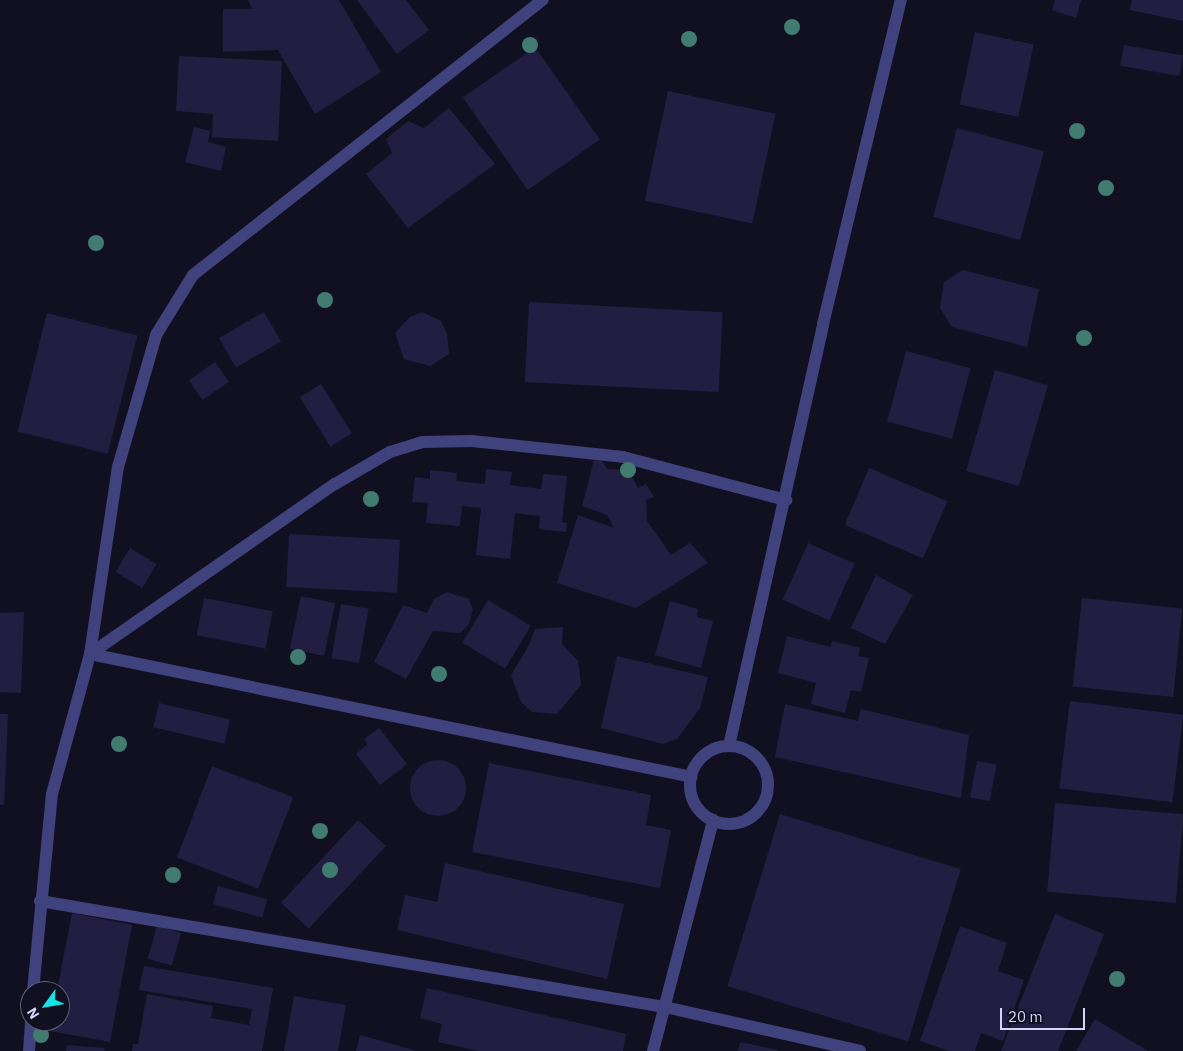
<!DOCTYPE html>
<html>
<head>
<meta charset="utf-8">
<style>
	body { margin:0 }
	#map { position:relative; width:1183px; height:1051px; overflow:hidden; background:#111021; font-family:"IBM Plex Sans",sans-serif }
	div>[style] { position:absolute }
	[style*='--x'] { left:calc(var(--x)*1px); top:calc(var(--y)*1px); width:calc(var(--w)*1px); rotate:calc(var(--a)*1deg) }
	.building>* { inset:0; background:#221e41; transform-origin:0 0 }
	.round { border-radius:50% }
	.service>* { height:12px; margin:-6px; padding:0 6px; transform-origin:6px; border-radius:6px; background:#3f427c }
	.minor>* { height:12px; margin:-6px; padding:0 6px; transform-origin:6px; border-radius:6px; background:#3f427c }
	.minor>.ring { margin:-6px; padding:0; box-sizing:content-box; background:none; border:12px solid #3f427c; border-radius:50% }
	.trees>* { width:16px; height:16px; margin:-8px; border-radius:50%; background:#407c70 }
	span { translate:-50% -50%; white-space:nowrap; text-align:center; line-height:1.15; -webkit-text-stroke:4px #111021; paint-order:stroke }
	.north { position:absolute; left:20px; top:981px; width:50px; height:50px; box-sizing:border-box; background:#111021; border:1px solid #605e78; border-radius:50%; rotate:238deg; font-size:14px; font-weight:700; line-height:20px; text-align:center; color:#d6d4fb }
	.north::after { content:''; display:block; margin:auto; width:18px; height:22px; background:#16e1e5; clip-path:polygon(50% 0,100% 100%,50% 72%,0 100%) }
	.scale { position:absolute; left:1000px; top:1008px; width:85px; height:22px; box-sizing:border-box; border:2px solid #d6d4fb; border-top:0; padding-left:6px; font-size:15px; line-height:18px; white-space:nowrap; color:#d6d4fb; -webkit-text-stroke:4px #111021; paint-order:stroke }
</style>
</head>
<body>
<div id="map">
	<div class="building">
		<i style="clip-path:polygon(248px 0,339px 0,381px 72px,315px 114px,278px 50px,223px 52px,223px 9px,252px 9px)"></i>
		<i style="clip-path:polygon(357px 0,406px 0,429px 30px,397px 54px)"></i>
		<i style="clip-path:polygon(1055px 0,1081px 0,1076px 18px,1052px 10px)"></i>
		<i style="clip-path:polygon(1132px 0,1183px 0,1183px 21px,1130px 10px)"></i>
		<i style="left:975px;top:32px;width:60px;height:74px;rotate:12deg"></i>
		<i style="left:1124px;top:45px;width:60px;height:21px;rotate:10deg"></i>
		<i style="left:535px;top:47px;width:113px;height:88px;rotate:55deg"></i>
		<i style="clip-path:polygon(179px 56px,282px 61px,278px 141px,212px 137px,213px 114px,176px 111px)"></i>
		<i style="left:668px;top:91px;width:110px;height:112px;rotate:12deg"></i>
		<i style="clip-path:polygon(449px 108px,495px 164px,408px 228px,366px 174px,392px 153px,386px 139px,408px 121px,424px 128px)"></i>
		<i style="clip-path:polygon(194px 127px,210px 131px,208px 142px,226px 147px,221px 171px,185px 162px)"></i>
		<i style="left:957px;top:128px;width:90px;height:92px;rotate:15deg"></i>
		<i style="clip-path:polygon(963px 270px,1039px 289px,1027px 347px,952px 327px,940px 308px,944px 282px)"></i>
		<i style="left:529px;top:302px;width:194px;height:80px;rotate:3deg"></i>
		<i style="left:264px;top:312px;width:34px;height:52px;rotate:60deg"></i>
		<i style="clip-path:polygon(422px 312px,441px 321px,447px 334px,449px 354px,430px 366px,404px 359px,395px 333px,410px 317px)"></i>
		<i style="left:47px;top:313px;width:93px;height:122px;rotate:14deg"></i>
		<i style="left:906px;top:351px;width:67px;height:73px;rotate:15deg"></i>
		<i style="left:215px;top:362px;width:24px;height:32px;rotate:55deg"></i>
		<i style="left:995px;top:370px;width:55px;height:105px;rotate:16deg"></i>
		<i style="left:321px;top:384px;width:58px;height:25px;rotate:58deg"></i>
		<i style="clip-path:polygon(594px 460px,602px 461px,607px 469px,628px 470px,638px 488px,646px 484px,654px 497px,646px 500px,647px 521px,671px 555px,690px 543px,708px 563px,636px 608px,557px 583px,578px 515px,614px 528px,607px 515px,582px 506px)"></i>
		<i style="left:869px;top:468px;width:85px;height:62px;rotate:23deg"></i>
		<i style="clip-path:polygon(486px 469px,512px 472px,510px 485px,541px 489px,543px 474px,567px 476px,562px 522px,567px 523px,566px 532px,539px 529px,540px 516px,515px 513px,510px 559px,476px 555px,481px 508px,462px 506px,460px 526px,426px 523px,428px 503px,412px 502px,415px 477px,430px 479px,430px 470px,457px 473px,456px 481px,485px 484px)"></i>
		<i style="left:289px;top:534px;width:111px;height:53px;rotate:3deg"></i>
		<i style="left:808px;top:543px;width:51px;height:62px;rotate:24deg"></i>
		<i style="left:130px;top:548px;width:31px;height:28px;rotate:31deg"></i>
		<i style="clip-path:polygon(876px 575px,913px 595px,885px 644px,851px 628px)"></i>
		<i style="clip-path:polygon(447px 592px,469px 599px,473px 610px,469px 624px,460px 633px,433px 631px,406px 679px,374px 662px,403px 605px,427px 613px,434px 599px)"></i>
		<i style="left:301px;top:596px;width:35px;height:54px;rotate:12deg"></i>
		<i style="left:204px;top:598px;width:70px;height:38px;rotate:11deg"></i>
		<i style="left:1082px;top:598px;width:101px;height:89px;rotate:6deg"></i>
		<i style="left:488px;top:600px;width:50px;height:50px;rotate:31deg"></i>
		<i style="clip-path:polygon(670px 601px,698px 609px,697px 617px,713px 621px,701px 668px,655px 655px)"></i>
		<i style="left:341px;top:604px;width:28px;height:55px;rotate:10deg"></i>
		<i style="clip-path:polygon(24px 612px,21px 693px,0 692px,0 613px)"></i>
		<i style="clip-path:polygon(563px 627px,562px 644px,578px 661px,581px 685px,557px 714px,532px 712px,521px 702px,511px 675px,528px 647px,535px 629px)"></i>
		<i style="clip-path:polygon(787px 636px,831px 647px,832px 641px,860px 648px,858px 656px,869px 658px,861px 692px,851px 690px,845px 713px,811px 704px,816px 683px,778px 673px)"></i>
		<i style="clip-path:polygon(617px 656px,708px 677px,700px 708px,677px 739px,663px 744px,601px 728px)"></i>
		<i style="left:1070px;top:701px;width:114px;height:88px;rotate:7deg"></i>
		<i style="left:159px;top:703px;width:73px;height:25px;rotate:13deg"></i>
		<i style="clip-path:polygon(785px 704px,858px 721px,861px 709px,969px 735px,961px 798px,775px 757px)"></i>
		<i style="clip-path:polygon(0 714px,8px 714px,4px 805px,0 805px)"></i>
		<i style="clip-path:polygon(379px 728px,407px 764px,380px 785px,356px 754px,368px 744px,364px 739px)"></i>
		<i class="round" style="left:410px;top:760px;width:56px;height:56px"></i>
		<i style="left:977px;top:761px;width:20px;height:37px;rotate:11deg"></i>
		<i style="clip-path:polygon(489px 763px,651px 795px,646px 825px,671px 830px,660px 888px,472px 852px)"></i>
		<i style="left:212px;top:766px;width:87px;height:98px;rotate:21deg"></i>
		<i style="left:1055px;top:803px;width:129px;height:89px;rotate:5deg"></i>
		<i style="left:780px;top:814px;width:189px;height:180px;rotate:17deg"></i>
		<i style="left:358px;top:820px;width:38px;height:113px;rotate:43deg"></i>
		<i style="clip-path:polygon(445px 863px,624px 904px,607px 979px,397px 930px,405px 895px,437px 902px)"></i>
		<i style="left:218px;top:886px;width:51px;height:19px;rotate:15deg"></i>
		<i style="clip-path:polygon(72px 913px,132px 925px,110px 1042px,50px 1031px,51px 1021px,60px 1021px,60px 991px,57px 991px)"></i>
		<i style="clip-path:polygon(1055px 914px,1104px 934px,1058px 1051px,1001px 1051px)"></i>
		<i style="left:157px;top:926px;width:25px;height:34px;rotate:16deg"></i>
		<i style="clip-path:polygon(960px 926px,1007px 943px,998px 971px,1024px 980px,1003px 1041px,981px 1033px,975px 1051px,949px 1051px,920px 1041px)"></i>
		<i style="clip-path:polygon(144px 966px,273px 988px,262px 1051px,132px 1051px,133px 1044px,138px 1044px,147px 994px,213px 1006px,211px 1018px,249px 1025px,252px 1009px,139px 990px)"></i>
		<i style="clip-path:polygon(427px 988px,626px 1034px,623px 1051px,478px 1051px,438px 1042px,442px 1024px,420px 1018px)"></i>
		<i style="clip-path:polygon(294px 996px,346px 1005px,338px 1051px,284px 1051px)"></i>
		<i style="clip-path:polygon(1095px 1019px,1148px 1051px,1076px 1051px)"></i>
		<i style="clip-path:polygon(360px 1035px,414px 1050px,414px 1051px,356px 1051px)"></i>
		<i style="clip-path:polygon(740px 1042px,778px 1050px,778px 1051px,738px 1051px)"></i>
		<i style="clip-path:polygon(67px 1045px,105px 1048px,104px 1051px,66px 1051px)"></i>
	</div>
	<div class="service">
		<i style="--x:90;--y:654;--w:298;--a:-34.8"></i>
		<i style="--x:335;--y:484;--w:64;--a:-30.2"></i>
		<i style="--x:390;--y:452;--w:34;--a:-17"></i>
		<i style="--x:423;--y:442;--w:49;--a:-1.2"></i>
		<i style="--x:472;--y:441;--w:152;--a:6"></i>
		<i style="--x:623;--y:457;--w:169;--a:14.8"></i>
		<i style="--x:90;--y:654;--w:614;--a:11.55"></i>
		<i style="--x:729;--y:746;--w:432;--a:-77.4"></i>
		<i style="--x:823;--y:324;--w:333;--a:-76.5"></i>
		<i style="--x:40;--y:901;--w:634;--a:9.63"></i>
		<i style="--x:665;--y:1007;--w:200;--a:12.7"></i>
		<i style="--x:33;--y:991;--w:198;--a:-84.5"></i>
		<i style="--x:52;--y:794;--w:145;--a:-74.8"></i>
		<i style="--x:90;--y:654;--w:189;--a:-81.5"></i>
		<i style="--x:118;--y:467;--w:137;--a:-73.9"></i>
		<i style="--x:156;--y:335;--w:70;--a:-58.3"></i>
		<i style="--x:193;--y:275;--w:445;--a:-38.2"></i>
		<i style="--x:29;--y:1051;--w:30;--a:-86"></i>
		<i style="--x:653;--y:1051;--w:239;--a:-75.4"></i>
	</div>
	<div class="minor">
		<i class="ring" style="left:690px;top:746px;width:66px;height:66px"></i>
	</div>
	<div class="trees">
		<i style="left:792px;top:27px"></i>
		<i style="left:689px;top:39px"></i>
		<i style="left:530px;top:45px"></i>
		<i style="left:1077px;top:131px"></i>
		<i style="left:1106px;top:188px"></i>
		<i style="left:96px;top:243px"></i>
		<i style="left:325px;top:300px"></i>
		<i style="left:1084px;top:338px"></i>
		<i style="left:628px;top:470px"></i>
		<i style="left:371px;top:499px"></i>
		<i style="left:298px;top:657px"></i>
		<i style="left:439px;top:674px"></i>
		<i style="left:119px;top:744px"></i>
		<i style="left:320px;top:831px"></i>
		<i style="left:330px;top:870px"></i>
		<i style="left:173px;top:875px"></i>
		<i style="left:1117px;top:979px"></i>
		<i style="left:41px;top:1035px"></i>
	</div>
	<div class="north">N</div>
	<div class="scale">20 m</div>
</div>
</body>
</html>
